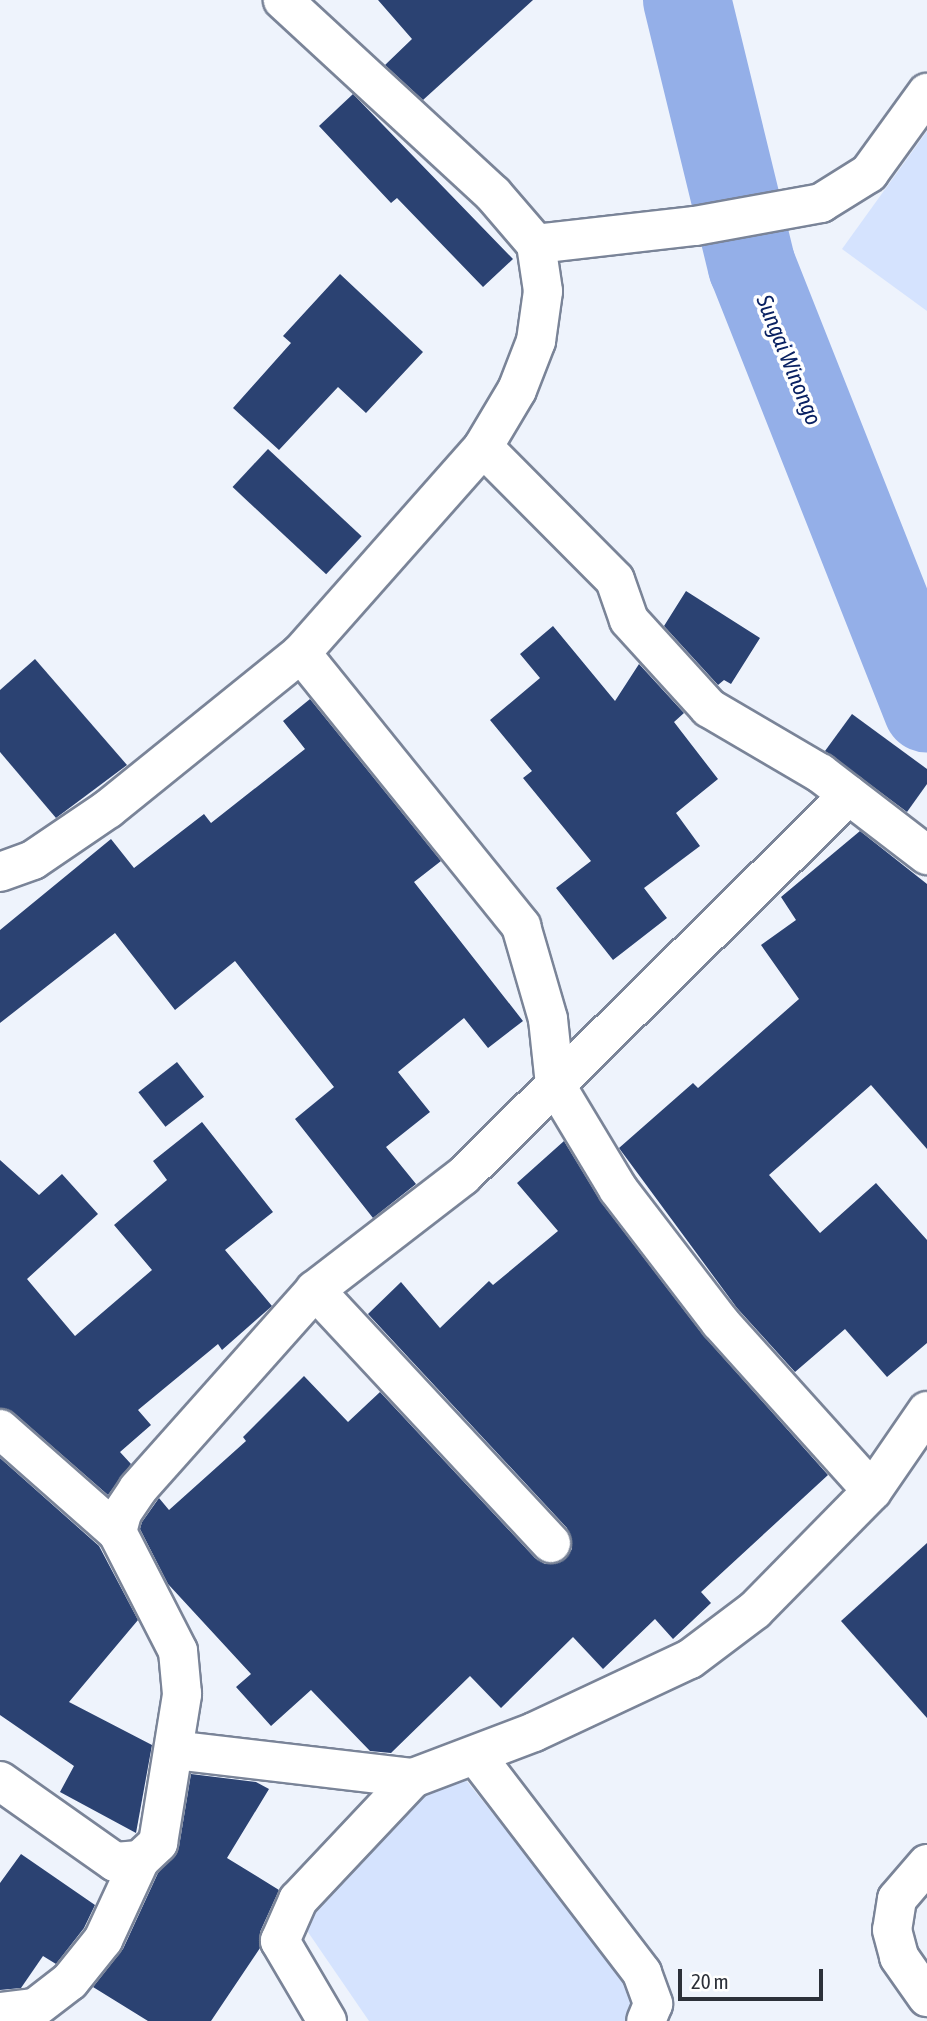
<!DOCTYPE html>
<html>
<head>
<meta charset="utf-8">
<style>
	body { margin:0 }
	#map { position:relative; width:927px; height:2021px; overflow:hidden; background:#eef3fc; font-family:"Asap Condensed",sans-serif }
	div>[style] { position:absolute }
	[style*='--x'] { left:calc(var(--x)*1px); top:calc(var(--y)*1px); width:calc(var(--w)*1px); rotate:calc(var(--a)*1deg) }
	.green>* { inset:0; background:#d5e3fe }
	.river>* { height:88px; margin:-44px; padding:0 44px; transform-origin:44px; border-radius:44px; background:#94afe8 }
	.building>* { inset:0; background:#2b4272; transform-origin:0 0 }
	.roads { filter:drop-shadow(2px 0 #7a8498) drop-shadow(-2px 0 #7a8498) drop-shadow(0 2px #7a8498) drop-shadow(0 -2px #7a8498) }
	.minor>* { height:38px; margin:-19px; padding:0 19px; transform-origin:19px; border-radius:19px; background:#fff }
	span { translate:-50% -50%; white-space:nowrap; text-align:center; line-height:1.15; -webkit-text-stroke:7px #fff; paint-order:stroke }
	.water-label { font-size:23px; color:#0a2263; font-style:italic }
	.scale { position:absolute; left:678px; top:1969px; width:145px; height:32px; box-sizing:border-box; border:4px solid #2c3039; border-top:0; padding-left:9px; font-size:21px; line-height:24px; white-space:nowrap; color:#2c3039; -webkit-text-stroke:5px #fff; paint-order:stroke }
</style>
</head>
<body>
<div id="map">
	<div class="green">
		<i style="clip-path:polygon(927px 131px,927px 311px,842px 249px)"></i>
		<i style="clip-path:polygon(457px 1769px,645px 2003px,633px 2021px,369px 2021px,299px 1919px,437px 1770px)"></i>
	</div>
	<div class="river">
		<i style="--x:687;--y:0;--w:274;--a:76.3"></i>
		<i style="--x:752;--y:266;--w:476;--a:68.4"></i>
	</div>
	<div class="building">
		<i style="clip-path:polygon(378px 0,533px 0,423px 100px,385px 65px,412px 39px)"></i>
		<i style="clip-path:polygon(353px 94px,513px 259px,483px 287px,397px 198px,391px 203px,319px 126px)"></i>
		<i style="clip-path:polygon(340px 274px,423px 352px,366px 413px,338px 387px,279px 450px,233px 408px,291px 343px,283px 336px)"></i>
		<i style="left:268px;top:449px;width:128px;height:52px;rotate:43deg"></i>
		<i style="clip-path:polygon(686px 591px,760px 638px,731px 684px,724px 680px,718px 685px,664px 626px)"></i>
		<i style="clip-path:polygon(553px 626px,615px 701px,639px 664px,684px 713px,674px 722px,718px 779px,676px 813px,700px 846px,644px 888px,667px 918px,613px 960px,556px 888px,591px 861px,523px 778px,532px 771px,490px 720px,540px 678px,520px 654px)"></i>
		<i style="clip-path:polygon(35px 659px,127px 765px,56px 818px,0 752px,0 690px)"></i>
		<i style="clip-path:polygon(310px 699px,441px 861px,414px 882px,523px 1021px,488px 1048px,464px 1018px,398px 1072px,430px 1112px,386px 1147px,416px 1184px,373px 1218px,295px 1119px,334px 1087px,235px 961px,175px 1010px,115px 933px,0 1023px,0 930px,111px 839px,134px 868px,204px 814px,211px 823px,305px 749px,283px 721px)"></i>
		<i style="clip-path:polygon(852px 714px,927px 769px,927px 784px,907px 812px,825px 751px)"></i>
		<i style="clip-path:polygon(860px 831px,927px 884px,927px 1149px,871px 1085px,769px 1175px,820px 1233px,876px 1183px,927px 1240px,927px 1343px,887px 1377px,845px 1329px,795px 1372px,737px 1308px,619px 1148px,693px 1083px,698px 1088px,799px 999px,761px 945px,796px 920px,781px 897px)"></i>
		<i style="left:177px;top:1062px;width:44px;height:49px;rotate:52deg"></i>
		<i style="clip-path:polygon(202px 1122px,273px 1212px,225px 1250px,272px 1306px,222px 1350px,218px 1344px,138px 1410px,151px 1425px,120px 1452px,131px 1464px,108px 1495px,14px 1413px,0 1408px,0 1160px,39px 1195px,62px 1174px,98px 1214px,27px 1279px,75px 1336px,152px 1270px,114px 1225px,167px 1180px,153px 1161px)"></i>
		<i style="clip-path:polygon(564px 1141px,601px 1202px,703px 1335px,828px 1475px,701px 1592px,711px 1603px,673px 1639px,655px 1619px,603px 1669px,573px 1637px,501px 1708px,470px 1676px,391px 1753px,370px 1751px,311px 1690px,271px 1726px,236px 1687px,251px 1674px,168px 1584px,140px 1529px,142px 1522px,159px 1498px,169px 1510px,246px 1441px,243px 1437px,304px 1376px,348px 1422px,380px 1392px,535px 1558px,545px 1564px,565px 1559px,572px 1549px,567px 1528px,368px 1314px,401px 1282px,440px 1328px,489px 1281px,493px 1285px,558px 1231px,517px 1183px)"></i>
		<i style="clip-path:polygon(0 1458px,99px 1546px,138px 1620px,69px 1702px,152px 1745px,136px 1833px,60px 1792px,74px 1766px,0 1715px)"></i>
		<i style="clip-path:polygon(927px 1543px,927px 1718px,841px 1621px)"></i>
		<i style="clip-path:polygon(191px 1774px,256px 1782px,269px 1789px,227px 1858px,279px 1890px,260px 1932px,260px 1948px,211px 2021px,148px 2021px,93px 1987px,123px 1949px,158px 1873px,179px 1847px)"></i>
		<i style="clip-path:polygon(21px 1854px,95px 1905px,84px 1928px,56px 1964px,43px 1956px,21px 1988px,0 1990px,0 1883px)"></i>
	</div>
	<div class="roads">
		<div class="minor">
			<i style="--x:536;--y:244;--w:160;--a:-6.5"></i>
			<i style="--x:695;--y:226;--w:128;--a:-10.3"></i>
			<i style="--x:821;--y:203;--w:57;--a:-32"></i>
			<i style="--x:869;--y:173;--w:99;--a:-54.1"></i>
			<i style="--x:483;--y:447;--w:187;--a:45.2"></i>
			<i style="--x:615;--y:580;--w:42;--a:70.7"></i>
			<i style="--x:629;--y:620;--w:119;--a:47.7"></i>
			<i style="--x:709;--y:708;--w:129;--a:30.4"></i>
			<i style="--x:820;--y:773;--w:135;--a:37.5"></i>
			<i style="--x:301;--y:653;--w:351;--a:51.1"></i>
			<i style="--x:521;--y:926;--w:97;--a:73.8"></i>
			<i style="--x:548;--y:1019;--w:65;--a:83.9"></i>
			<i style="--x:555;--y:1084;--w:122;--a:59"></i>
			<i style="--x:618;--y:1189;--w:168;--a:52.5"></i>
			<i style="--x:720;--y:1322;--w:227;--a:48"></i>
			<i style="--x:0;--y:872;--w:35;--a:-20"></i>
			<i style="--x:33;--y:860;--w:91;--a:-34.2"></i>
			<i style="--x:108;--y:809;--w:248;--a:-38.9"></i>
			<i style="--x:301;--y:653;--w:275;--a:-48.5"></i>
			<i style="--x:483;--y:447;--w:66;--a:-59.2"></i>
			<i style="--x:517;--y:390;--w:53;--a:-68.8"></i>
			<i style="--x:536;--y:341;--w:50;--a:-82"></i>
			<i style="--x:543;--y:291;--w:48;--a:-98.5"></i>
			<i style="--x:536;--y:244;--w:66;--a:-130.7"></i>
			<i style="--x:493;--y:194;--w:286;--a:-137.3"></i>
			<i style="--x:315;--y:1290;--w:346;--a:47"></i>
			<i style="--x:0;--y:1429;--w:156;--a:41.4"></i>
			<i style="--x:174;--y:1750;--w:241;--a:6.7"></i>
			<i style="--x:413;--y:1778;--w:129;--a:-20.8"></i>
			<i style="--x:534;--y:1732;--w:172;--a:-25.1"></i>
			<i style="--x:690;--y:1659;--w:81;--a:-37"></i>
			<i style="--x:755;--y:1610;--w:167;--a:-45.5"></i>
			<i style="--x:872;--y:1491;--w:97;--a:-55.5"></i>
			<i style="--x:477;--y:1757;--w:272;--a:52.6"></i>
			<i style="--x:642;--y:1973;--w:33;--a:70"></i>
			<i style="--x:653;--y:2004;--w:18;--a:112"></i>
			<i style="--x:0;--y:1781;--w:141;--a:35.2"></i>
			<i style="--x:115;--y:1862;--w:25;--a:-5"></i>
			<i style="--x:140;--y:1860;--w:25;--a:-43"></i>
			<i style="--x:158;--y:1843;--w:151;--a:-80.8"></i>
			<i style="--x:182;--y:1694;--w:43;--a:-95.3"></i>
			<i style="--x:178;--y:1651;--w:134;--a:-117.1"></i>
			<i style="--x:117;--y:1532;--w:20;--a:-75"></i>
			<i style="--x:122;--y:1513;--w:29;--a:-56"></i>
			<i style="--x:138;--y:1489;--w:266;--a:-48.3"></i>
			<i style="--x:315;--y:1290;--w:187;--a:-37.6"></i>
			<i style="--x:463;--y:1176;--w:542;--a:-44.63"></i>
			<i style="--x:927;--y:1864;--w:46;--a:130.6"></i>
			<i style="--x:897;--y:1899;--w:31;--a:99"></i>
			<i style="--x:892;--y:1930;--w:28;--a:75"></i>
			<i style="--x:899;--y:1957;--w:49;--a:55"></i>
			<i style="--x:0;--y:2012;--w:35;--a:-7"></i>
			<i style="--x:35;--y:2008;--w:44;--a:-37.6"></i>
			<i style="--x:70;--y:1981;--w:53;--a:-51.2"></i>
			<i style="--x:103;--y:1940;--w:88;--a:-65.2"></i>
			<i style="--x:327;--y:2021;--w:93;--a:-120.4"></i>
			<i style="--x:280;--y:1941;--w:45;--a:-66.3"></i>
			<i style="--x:298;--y:1900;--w:168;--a:-46.7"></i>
		</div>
	</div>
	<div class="water-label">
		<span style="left:789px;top:360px;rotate:68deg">Sungai Winongo</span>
	</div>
	<div class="scale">20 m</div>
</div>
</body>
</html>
